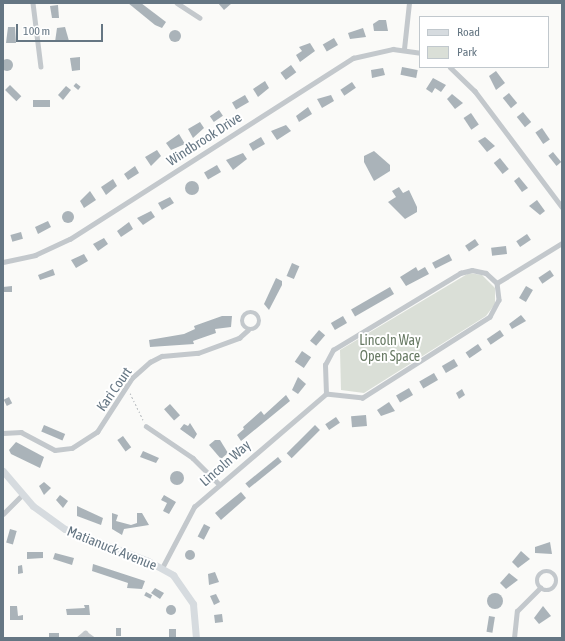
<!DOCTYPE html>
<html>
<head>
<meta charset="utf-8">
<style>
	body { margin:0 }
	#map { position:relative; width:565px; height:641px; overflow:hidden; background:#fafaf8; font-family:"Asap Condensed",sans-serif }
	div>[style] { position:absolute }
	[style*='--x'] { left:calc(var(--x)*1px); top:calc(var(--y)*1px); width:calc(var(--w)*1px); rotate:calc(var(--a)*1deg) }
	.green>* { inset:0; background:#dadfd7 }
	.building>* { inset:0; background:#aab3b9; transform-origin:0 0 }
	.round { border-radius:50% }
	.path>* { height:1px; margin-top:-0.5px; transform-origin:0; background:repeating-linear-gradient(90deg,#bbbfc2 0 2px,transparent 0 4px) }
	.street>* { height:4.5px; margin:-2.25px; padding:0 2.25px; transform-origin:2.25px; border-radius:2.25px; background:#c3c8cc }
	.street>.ring { margin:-2.25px; padding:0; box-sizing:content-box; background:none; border:4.5px solid #c3c8cc; border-radius:50% }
	.secondary>* { height:7px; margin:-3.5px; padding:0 3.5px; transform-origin:3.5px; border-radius:3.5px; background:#d6dbdf }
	span { translate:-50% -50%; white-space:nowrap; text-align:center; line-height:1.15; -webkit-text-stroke:4px #fff; paint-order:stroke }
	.street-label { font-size:14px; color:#657683 }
	.park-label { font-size:14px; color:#687a64 }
	.frame { position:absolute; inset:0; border:4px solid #657683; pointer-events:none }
	.legend { position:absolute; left:419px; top:16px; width:130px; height:52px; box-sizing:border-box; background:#fff; border:1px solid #c1c8cd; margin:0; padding:5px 7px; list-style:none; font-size:12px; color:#657683 }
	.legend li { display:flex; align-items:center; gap:8px; height:20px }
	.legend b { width:20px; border:1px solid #c1c8cd }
	.scale { position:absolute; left:16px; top:24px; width:87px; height:18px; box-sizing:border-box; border:2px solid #657683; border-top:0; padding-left:5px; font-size:12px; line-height:14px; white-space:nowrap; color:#657683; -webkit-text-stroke:3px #fff; paint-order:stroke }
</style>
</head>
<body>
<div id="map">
	<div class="green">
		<i style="clip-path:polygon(469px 273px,482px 275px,495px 288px,495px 304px,486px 316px,364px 393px,341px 390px,340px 350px)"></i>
	</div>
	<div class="building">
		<i style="clip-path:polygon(128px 3px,141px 3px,166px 22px,162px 28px,155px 25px)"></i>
		<i style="clip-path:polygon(218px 3px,232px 3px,224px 10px)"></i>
		<i style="clip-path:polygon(58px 5px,59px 18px,52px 18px,50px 6px)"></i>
		<i style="clip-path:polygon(379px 20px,386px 20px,388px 31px,374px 31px,373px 24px)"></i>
		<i style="clip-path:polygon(8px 27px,15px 27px,16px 43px,6px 43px)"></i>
		<i style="clip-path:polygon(65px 27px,69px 41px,55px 42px,57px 28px)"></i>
		<i style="clip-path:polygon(363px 28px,366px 37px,350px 39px,348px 33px)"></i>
		<i class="round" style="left:169px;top:30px;width:12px;height:12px"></i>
		<i style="left:334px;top:38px;width:8px;height:13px;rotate:60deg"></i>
		<i style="clip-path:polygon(310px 43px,315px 51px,300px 62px,296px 55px,302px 51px,299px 47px)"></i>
		<i style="clip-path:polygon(80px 57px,80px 70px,72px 71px,70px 58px)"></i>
		<i class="round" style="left:1px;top:59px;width:12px;height:12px"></i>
		<i style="left:291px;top:65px;width:9px;height:13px;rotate:54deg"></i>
		<i style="left:402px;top:67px;width:16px;height:8px;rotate:11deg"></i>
		<i style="clip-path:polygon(383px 68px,385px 75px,372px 78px,371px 70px)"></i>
		<i style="clip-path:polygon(496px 71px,505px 83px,496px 90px,489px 76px)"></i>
		<i style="clip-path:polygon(433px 78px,446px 85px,441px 92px,435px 88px,432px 93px,426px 89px)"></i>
		<i style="clip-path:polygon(265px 81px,269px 88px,258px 97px,253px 89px)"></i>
		<i style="left:352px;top:82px;width:7px;height:14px;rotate:56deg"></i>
		<i style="left:76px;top:83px;width:6px;height:4px;rotate:39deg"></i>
		<i style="left:10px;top:85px;width:16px;height:7px;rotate:45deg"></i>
		<i style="clip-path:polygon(66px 86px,71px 90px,63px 100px,58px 95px)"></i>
		<i style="left:509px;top:93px;width:13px;height:8px;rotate:51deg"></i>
		<i style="clip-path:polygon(452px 94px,463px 103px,455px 109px,447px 99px)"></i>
		<i style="left:245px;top:95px;width:8px;height:15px;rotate:60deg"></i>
		<i style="clip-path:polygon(331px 95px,334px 101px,322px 108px,317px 99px)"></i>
		<i style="left:33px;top:100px;width:17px;height:7px"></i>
		<i style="clip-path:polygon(308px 107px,312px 114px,299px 122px,296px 116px)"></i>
		<i style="left:219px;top:110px;width:7px;height:11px;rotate:56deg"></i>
		<i style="left:523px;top:112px;width:13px;height:8px;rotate:51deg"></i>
		<i style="left:471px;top:113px;width:14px;height:9px;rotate:56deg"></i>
		<i style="clip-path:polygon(200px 122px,204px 128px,193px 138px,188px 129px)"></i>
		<i style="clip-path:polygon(286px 125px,291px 131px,277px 140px,271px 131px)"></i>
		<i style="left:542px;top:128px;width:14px;height:8px;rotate:56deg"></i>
		<i style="clip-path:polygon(179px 134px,185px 144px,171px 150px,166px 143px)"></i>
		<i style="left:261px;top:137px;width:8px;height:14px;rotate:60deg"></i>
		<i style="clip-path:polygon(485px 137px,495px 146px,487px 152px,478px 141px)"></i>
		<i style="clip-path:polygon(157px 150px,161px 156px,151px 166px,145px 157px)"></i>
		<i style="clip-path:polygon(374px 151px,390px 165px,390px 171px,374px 181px,364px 162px,364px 156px)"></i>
		<i style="left:553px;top:152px;width:13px;height:6px;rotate:51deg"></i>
		<i style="clip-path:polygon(243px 153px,247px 159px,233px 170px,226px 160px)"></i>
		<i style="left:500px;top:158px;width:14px;height:8px;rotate:51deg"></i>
		<i style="left:217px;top:165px;width:8px;height:15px;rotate:60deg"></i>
		<i style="clip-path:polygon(135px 166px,139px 173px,128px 180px,124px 174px)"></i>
		<i style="clip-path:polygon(519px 177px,528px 188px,522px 192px,514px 181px)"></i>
		<i style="clip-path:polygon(113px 179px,117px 186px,106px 195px,101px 187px)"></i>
		<i class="round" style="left:185px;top:181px;width:14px;height:14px"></i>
		<i style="clip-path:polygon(399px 187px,403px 193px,409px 190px,417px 207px,417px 212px,405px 219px,388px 202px,396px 197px,392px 191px)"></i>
		<i style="clip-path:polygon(90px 191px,96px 200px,84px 208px,80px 201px)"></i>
		<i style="clip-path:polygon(170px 197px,174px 203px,162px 210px,158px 203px)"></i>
		<i style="clip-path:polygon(537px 200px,545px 211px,540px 215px,529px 206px)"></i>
		<i class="round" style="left:62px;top:211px;width:12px;height:12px"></i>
		<i style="clip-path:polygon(151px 211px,155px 217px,143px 225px,137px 218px)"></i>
		<i style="clip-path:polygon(48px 221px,51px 227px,38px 234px,35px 227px)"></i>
		<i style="clip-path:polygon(129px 222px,133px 229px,121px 237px,117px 231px)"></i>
		<i style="left:21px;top:232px;width:7px;height:11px;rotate:74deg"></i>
		<i style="left:527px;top:234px;width:7px;height:13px;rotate:56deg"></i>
		<i style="clip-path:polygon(104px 238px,108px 244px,98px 251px,93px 244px)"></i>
		<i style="left:475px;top:239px;width:7px;height:12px;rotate:56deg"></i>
		<i style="left:506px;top:246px;width:8px;height:15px;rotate:83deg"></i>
		<i style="clip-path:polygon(84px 254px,88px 261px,76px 268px,71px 260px)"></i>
		<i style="left:449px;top:254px;width:7px;height:19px;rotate:63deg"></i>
		<i style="left:292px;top:263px;width:8px;height:14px;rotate:23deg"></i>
		<i style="clip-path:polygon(416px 267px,418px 271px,425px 267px,429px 274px,406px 286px,400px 277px)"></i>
		<i style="clip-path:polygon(53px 269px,55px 275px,40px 280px,38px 275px)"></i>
		<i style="left:550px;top:270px;width:7px;height:14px;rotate:56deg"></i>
		<i style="clip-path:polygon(276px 278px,282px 281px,282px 285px,269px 310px,264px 304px)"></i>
		<i style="clip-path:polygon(12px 286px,12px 292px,3px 292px,3px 287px)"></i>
		<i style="left:526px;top:286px;width:8px;height:14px;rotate:30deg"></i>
		<i style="left:390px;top:287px;width:8px;height:45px;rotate:60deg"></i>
		<i style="clip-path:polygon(521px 315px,526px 321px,512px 329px,509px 324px)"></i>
		<i style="clip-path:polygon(222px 316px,232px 316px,231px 327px,215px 329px,216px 333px,193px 341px,194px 344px,150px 347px,149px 340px,184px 334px,195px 329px,194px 326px)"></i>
		<i style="left:343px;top:316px;width:8px;height:14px;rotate:60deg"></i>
		<i style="left:319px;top:330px;width:8px;height:14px;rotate:40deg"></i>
		<i style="left:500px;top:330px;width:7px;height:16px;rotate:56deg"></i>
		<i style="left:478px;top:344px;width:7px;height:15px;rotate:56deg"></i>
		<i style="left:302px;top:351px;width:11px;height:13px;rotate:34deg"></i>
		<i style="left:454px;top:359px;width:8px;height:14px;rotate:60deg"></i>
		<i style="left:434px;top:373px;width:8px;height:17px;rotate:60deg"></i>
		<i style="clip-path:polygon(298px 377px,306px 384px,298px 394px,292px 390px)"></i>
		<i style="left:409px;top:388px;width:8px;height:15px;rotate:60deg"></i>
		<i style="clip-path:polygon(462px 389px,465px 395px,459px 399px,456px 393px)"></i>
		<i style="clip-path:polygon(286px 395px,290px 401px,241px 441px,237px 435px,244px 429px,243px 427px,261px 411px,264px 415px)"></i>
		<i style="left:9px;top:397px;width:7px;height:6px;rotate:63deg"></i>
		<i style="clip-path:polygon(389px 402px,395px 411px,381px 416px,377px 410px)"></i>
		<i style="left:170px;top:404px;width:15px;height:8px;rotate:48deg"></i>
		<i style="left:366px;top:415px;width:11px;height:15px;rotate:85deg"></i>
		<i style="left:336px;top:417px;width:7px;height:13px;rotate:56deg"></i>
		<i style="clip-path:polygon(190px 423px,197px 434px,194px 439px,180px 429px,184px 424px,188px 426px)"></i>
		<i style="left:44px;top:425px;width:23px;height:7px;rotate:23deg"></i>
		<i style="left:315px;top:425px;width:7px;height:40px;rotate:45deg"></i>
		<i style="left:123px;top:436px;width:14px;height:7px;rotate:54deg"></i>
		<i style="clip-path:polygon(215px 440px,220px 440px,228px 453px,221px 459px,209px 445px)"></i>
		<i style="clip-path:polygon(16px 442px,44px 457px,40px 468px,11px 454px,9px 450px)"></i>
		<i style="clip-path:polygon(143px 451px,159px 458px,156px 463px,140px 457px)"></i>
		<i style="left:278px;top:457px;width:6px;height:42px;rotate:51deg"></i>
		<i class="round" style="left:170px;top:471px;width:14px;height:14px"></i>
		<i style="clip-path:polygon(44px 482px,51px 488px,44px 495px,39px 486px)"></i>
		<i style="clip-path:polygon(241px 492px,246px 498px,221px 520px,215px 513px)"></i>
		<i style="clip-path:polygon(60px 495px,68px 501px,63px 508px,56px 500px)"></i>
		<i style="clip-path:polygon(164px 495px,176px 502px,169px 514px,163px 511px,167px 503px,161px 500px)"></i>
		<i style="clip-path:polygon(77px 506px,103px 518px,101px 525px,77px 516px)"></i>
		<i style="clip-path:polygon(112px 513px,118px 515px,116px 521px,131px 525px,137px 523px,137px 513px,142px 513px,149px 525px,124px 529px,122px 535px,112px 529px)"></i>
		<i style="left:204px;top:524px;width:7px;height:14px;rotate:27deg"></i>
		<i style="left:10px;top:529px;width:7px;height:14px;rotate:16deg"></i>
		<i style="clip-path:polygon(550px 542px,552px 554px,535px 553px,535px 547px)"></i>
		<i class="round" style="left:185px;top:550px;width:10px;height:10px"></i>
		<i style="clip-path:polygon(521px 551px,530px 559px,518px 568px,512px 562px)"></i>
		<i style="clip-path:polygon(27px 552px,43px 552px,43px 558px,27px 559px)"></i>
		<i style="clip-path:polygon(55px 553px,74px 558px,72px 565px,53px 559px)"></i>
		<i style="clip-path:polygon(93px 564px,145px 581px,142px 589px,127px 588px,128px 583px,92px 571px)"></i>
		<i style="clip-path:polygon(22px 565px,23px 573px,18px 574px,18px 566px)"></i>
		<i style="clip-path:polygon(215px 572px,219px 582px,209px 585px,208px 574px)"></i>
		<i style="clip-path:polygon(509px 573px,518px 580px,506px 589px,500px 583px)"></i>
		<i style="clip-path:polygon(155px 588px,164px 593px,160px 599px,151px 593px)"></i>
		<i style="left:146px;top:592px;width:7px;height:4px;rotate:27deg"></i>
		<i class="round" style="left:487px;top:593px;width:16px;height:16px"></i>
		<i style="clip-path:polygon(216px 594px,220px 602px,214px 605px,210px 596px)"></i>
		<i class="round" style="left:166px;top:605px;width:10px;height:10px"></i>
		<i style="clip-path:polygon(84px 605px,89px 605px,90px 615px,67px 615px,66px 609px,85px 608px)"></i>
		<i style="clip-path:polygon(10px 606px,17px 606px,18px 616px,23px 615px,23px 620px,10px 620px)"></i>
		<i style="clip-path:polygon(543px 606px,551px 616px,539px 624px,534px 618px)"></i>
		<i style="left:222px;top:614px;width:8px;height:8px;rotate:83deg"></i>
		<i style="left:489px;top:616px;width:6px;height:16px;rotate:9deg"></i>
		<i style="left:116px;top:628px;width:5px;height:8px"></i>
		<i style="left:169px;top:629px;width:7px;height:9px"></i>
		<i style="left:49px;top:633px;width:10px;height:5px"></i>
	</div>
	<div class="path">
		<i style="--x:130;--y:393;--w:32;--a:64"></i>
	</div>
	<div class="street">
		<i style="--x:33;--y:3;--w:64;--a:82.9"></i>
		<i style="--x:177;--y:3;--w:27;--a:33"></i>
		<i style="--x:404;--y:49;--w:46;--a:-83.8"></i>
		<i style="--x:450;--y:67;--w:35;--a:44"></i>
		<i style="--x:475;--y:91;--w:145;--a:53.1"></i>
		<i style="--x:3;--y:262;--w:33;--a:-12"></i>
		<i style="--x:35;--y:255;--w:38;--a:-25"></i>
		<i style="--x:70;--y:239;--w:336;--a:-32.6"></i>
		<i style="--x:353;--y:58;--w:41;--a:-12.7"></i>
		<i style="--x:393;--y:49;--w:27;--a:8"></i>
		<i style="--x:472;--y:270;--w:14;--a:12"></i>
		<i style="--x:486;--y:273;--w:15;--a:42"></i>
		<i style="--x:497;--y:283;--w:17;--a:83"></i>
		<i style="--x:499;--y:300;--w:19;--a:118"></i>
		<i style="--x:490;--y:317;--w:151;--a:147.5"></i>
		<i style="--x:363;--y:398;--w:37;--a:-174"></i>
		<i style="--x:326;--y:394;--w:29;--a:-92"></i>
		<i style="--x:325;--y:365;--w:17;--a:-62"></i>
		<i style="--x:333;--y:350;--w:149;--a:-31.2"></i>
		<i style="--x:460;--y:273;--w:12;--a:-14"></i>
		<i style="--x:497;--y:283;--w:76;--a:-31.6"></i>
		<i class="ring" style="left:242px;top:312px;width:13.5px;height:13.5px"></i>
		<i style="--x:146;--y:426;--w:57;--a:34.2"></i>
		<i style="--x:193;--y:458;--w:35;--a:45"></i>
		<i style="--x:3;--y:433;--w:18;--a:-3"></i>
		<i style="--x:21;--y:432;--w:38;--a:28"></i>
		<i style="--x:55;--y:450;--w:17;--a:-7"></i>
		<i style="--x:72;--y:448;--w:30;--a:-33"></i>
		<i style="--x:97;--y:432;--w:64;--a:-57.1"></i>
		<i style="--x:132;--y:378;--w:24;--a:-42"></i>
		<i style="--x:150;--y:362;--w:13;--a:-27"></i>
		<i style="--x:162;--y:356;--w:36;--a:-5"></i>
		<i style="--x:198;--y:353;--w:44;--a:-20.1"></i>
		<i style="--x:239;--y:338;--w:12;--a:-42"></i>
		<i style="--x:3;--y:514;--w:27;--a:-45"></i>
		<i style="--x:162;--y:568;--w:69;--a:-62.3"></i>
		<i style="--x:194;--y:507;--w:174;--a:-40.6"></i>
		<i class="ring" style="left:537px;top:571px;width:15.5px;height:15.5px"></i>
		<i style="--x:79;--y:638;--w:8;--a:-40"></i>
		<i style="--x:85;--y:633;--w:9;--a:36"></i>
		<i style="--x:514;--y:638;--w:27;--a:-84"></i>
		<i style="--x:517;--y:611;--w:33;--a:-45"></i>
	</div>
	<div class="secondary">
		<i style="--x:3;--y:471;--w:46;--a:49.4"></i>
		<i style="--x:33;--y:506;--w:39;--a:36"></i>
		<i style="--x:65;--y:529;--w:89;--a:21.1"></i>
		<i style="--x:148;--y:561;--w:29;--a:29"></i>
		<i style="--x:173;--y:575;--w:35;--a:55"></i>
		<i style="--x:193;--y:604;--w:34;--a:85"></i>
	</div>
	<div class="street-label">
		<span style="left:204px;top:139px;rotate:-33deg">Windbrook Drive</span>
		<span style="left:114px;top:389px;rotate:-55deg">Kari Court</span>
		<span style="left:225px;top:463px;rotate:-41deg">Lincoln Way</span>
		<span style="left:112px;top:548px;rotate:22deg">Matianuck Avenue</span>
	</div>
	<div class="park-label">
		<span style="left:390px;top:348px">Lincoln Way<br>Open Space</span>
	</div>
	<div class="frame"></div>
	<ul class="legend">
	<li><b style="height:5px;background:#d6dbdf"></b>Road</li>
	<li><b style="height:11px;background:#dadfd7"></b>Park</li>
	</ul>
	<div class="scale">100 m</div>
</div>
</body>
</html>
